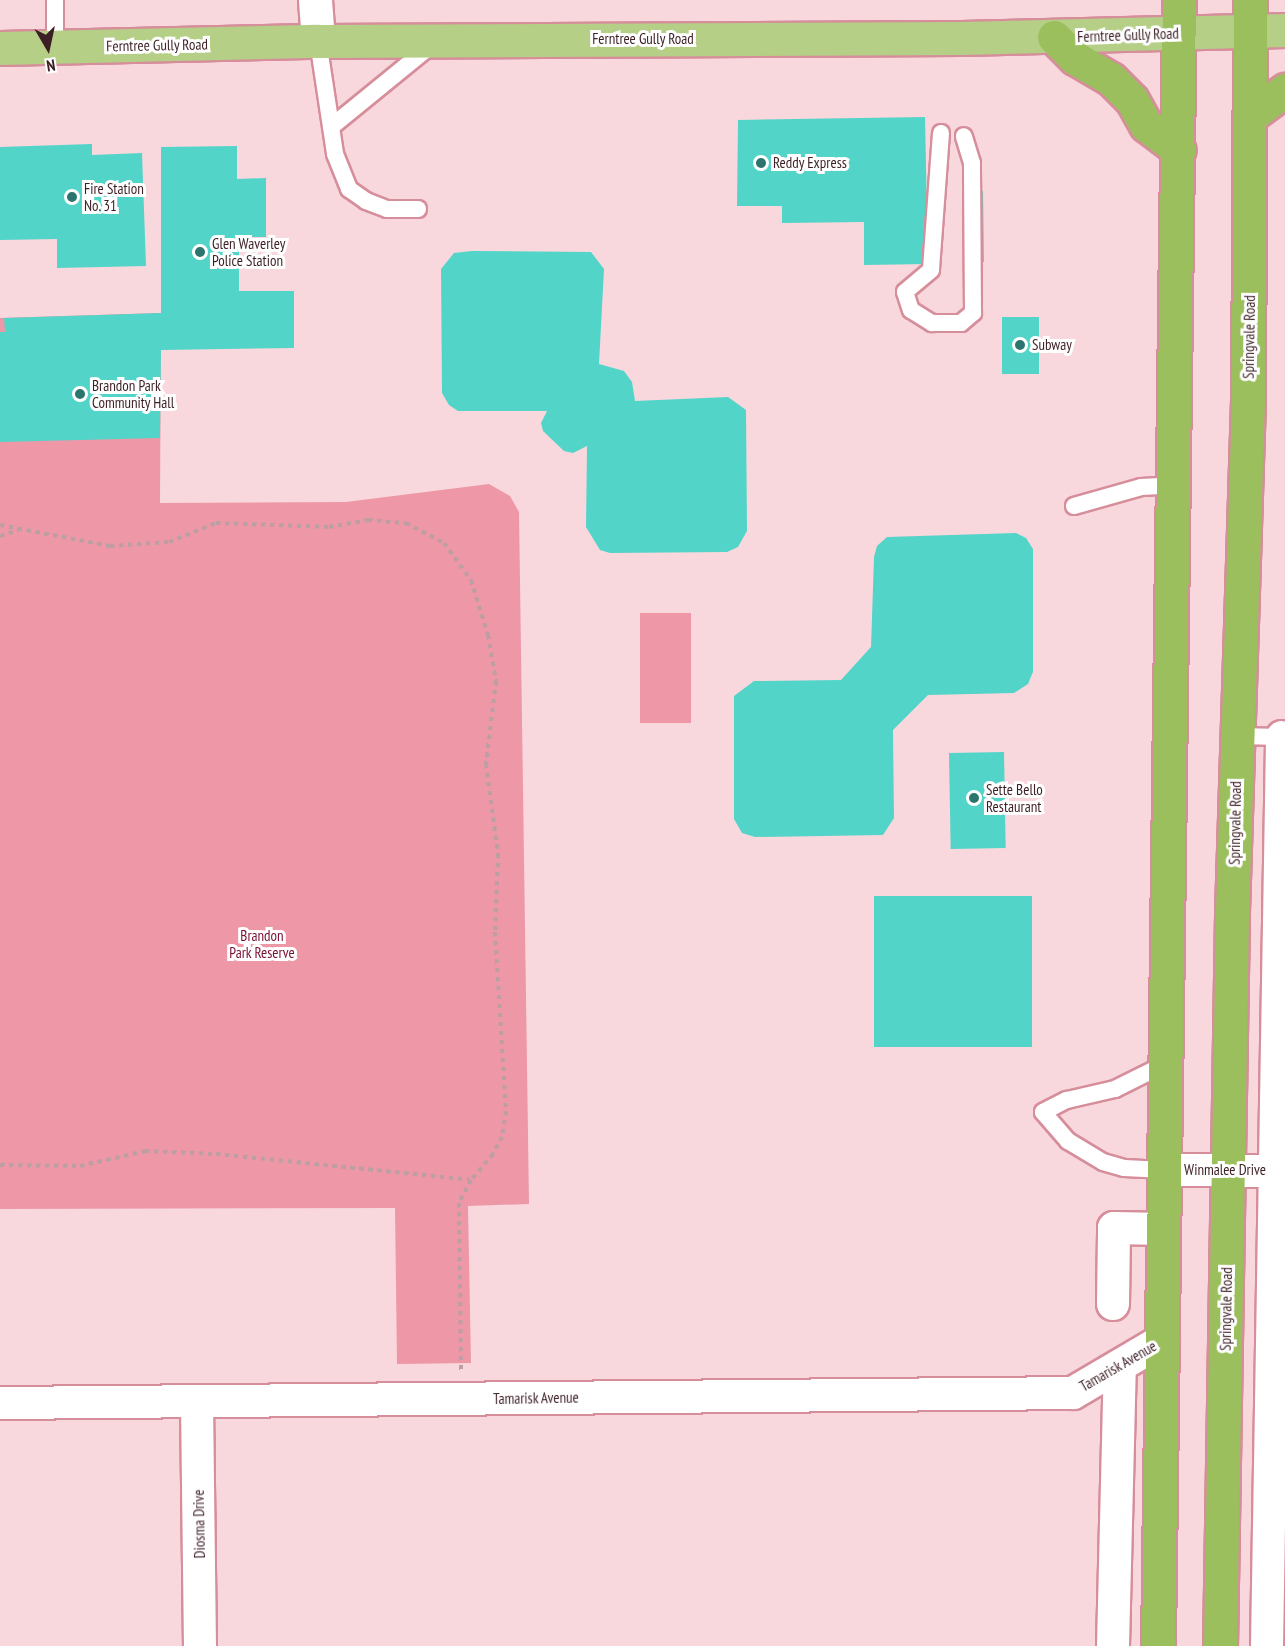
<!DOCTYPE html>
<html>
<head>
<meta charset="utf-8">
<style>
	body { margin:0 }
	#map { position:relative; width:1285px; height:1646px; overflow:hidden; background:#f8d8dd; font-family:"PT Sans Narrow",sans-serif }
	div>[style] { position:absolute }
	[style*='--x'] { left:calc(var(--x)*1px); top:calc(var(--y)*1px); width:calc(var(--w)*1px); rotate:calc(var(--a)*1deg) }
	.green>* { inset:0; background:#ed97a7; transform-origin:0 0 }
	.building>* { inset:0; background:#52d4c9; transform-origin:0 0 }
	.path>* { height:4px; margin-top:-2px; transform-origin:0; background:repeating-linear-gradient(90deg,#bd9ea3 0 4.5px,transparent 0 9px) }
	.roads { filter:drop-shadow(2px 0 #d68e9b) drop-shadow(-2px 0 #d68e9b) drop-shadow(0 2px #d68e9b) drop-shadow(0 -2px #d68e9b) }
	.service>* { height:16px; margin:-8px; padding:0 8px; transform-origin:8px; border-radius:8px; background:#fff }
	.minor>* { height:32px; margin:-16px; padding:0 16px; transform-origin:16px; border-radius:16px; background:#fff }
	.tertiary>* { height:33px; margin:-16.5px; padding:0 16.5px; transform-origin:16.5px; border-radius:16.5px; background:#fff }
	.primary>* { height:33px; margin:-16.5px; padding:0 16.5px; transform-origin:16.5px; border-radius:16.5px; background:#b5cf86 }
	.trunk>* { height:33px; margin:-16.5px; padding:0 16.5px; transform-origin:16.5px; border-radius:16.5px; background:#9cbf5e }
	.dots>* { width:16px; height:16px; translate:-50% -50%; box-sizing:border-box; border:3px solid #fff; border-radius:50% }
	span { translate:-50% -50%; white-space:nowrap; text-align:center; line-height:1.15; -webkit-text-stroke:6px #fff; paint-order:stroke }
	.street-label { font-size:15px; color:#3c1f25 }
	.poi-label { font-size:15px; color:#3c1f25 }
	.left { translate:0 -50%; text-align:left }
	.park-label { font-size:15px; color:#780f34 }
	.north { position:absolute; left:18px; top:18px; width:60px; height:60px; -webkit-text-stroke:4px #fff; paint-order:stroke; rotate:171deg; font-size:16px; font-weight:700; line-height:24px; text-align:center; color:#3c1f25 }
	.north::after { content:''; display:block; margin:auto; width:21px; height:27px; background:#3c1f25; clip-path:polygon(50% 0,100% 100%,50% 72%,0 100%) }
</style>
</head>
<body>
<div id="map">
	<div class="green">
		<i style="clip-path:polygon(161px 313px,160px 503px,346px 502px,489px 484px,510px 496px,519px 512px,529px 1204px,468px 1206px,471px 1363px,397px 1364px,395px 1208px,0 1209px,0 318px)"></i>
		<i style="left:691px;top:613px;width:110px;height:51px;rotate:90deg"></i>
	</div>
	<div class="building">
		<i style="clip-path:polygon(925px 117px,928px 264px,864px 265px,864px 222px,782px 223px,782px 206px,737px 206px,738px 120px)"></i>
		<i style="clip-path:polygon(92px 144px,92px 155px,142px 153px,146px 266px,57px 268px,57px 239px,0 240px,0 147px)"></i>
		<i style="clip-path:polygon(237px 146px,237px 179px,266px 178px,266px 237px,239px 237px,239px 291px,294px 291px,294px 348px,161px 350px,160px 438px,0 442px,0 332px,5px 332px,4px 318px,161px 313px,161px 147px)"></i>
		<i style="clip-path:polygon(963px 190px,983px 191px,984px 262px,966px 260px)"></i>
		<i style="clip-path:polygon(472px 251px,591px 252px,604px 269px,599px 364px,624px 371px,632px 382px,635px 401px,728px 397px,746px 410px,747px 531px,738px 547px,727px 552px,610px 553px,600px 550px,586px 527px,587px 446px,573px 453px,564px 451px,543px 431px,541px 423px,547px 411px,458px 411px,449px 405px,442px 393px,441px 269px,454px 253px)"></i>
		<i style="left:1002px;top:317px;width:37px;height:57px"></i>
		<i style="clip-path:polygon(1016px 533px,1026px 538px,1033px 549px,1033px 672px,1028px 684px,1014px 693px,928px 695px,893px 730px,894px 818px,883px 835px,755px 837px,742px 833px,734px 819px,734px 696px,754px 681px,841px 680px,871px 647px,874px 557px,877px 546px,887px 537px)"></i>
		<i style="left:1004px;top:752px;width:96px;height:55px;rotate:89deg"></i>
		<i style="left:874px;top:896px;width:158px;height:151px"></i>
	</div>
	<div class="path">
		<i style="--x:0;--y:525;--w:112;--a:10.8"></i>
		<i style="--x:110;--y:546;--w:59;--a:-3.9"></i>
		<i style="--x:169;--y:542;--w:51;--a:-22"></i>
		<i style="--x:216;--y:523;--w:113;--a:2"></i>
		<i style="--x:329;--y:527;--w:40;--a:-10"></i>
		<i style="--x:368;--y:520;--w:38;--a:5"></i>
		<i style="--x:406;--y:523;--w:43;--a:27.8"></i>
		<i style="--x:444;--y:543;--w:46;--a:53.9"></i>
		<i style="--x:471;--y:580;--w:58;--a:72.8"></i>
		<i style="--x:488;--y:635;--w:47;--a:80.1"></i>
		<i style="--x:496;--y:681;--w:84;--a:96.9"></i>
		<i style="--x:486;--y:764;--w:91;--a:82.4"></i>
		<i style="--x:498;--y:854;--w:78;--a:92.2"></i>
		<i style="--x:495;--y:932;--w:179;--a:86.5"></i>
		<i style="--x:506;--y:1111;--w:26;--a:99"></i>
		<i style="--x:502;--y:1137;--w:19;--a:118"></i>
		<i style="--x:493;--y:1154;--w:34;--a:130"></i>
		<i style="--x:471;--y:1180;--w:26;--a:118"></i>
		<i style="--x:459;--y:1203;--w:167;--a:89.3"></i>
		<i style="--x:0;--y:536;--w:20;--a:-18"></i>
		<i style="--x:0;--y:1165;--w:80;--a:0.7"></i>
		<i style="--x:80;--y:1166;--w:67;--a:-13"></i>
		<i style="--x:145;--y:1151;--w:71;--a:2.4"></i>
		<i style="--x:216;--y:1154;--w:255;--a:5.8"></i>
	</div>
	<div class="roads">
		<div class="service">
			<i style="--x:55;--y:0;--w:47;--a:90"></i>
			<i style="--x:318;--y:41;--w:114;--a:81.4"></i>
			<i style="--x:335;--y:154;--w:38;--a:68"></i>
			<i style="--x:349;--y:189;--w:21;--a:35"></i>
			<i style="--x:366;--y:201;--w:22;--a:21"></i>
			<i style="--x:387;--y:209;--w:31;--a:0"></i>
			<i style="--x:331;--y:127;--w:133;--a:-39.2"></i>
			<i style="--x:941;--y:133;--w:137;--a:94.2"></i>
			<i style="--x:931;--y:270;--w:34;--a:140"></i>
			<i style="--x:905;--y:292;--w:19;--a:72"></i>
			<i style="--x:911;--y:310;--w:25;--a:32"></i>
			<i style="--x:932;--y:323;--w:29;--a:0"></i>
			<i style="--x:961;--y:323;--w:16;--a:-40"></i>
			<i style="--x:973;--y:313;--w:150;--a:-90.4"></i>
			<i style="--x:972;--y:163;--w:28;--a:-107"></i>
			<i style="--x:1074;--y:506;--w:70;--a:-15.8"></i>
			<i style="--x:1141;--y:487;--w:34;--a:-3"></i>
			<i style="--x:1237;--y:736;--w:45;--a:1.3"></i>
			<i style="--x:1165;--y:1170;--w:41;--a:-177.2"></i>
			<i style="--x:1124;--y:1168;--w:22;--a:-164"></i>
			<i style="--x:1103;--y:1162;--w:41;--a:-149"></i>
			<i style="--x:1068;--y:1141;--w:38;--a:-131"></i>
			<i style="--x:1043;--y:1112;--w:27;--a:-27"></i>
			<i style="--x:1067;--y:1100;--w:49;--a:-12.9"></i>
			<i style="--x:1115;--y:1089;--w:58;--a:-26.6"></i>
		</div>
		<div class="minor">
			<i style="--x:1165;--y:1170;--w:120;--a:0.5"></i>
			<i style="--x:1113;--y:1304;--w:76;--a:-89.2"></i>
			<i style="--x:1114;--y:1228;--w:50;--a:1.1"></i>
			<i style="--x:197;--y:1402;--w:244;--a:89.3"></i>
			<i style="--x:0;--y:1403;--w:1073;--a:-0.53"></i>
			<i style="--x:1073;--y:1393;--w:104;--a:-30.5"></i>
			<i style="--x:1113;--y:1646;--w:280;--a:-88.6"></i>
			<i style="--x:1267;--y:1646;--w:909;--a:-89.05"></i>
		</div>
		<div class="tertiary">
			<i style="--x:315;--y:0;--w:41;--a:85.8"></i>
		</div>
		<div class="primary">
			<i style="--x:0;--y:48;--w:318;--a:-1.3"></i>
			<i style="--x:318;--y:41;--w:643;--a:-0.27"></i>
			<i style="--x:961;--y:38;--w:324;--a:-1.4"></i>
		</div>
		<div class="trunk">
			<i style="--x:1054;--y:37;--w:30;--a:45"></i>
			<i style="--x:1075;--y:58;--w:42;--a:30.3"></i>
			<i style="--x:1111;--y:79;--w:30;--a:45"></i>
			<i style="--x:1132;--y:100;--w:29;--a:61"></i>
			<i style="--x:1146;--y:125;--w:41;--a:37.1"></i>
			<i style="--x:1250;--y:116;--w:44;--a:-36.6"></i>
			<i style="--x:1158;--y:1646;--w:1646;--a:-89.27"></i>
			<i style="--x:1220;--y:1646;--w:734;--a:-89.06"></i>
			<i style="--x:1232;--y:912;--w:511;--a:-88.21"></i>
			<i style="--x:1248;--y:401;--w:401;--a:-89.7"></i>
		</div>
	</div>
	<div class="dots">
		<i style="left:761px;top:163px;background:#2c746e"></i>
		<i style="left:72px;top:197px;background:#2c746e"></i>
		<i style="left:200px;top:252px;background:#2c746e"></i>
		<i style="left:1020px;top:345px;background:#2c746e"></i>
		<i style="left:80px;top:394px;background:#2c746e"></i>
		<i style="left:974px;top:798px;background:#2c746e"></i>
	</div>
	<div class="street-label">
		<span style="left:1128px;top:35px;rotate:-2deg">Ferntree Gully Road</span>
		<span style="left:643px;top:39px">Ferntree Gully Road</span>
		<span style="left:157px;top:45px;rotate:-1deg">Ferntree Gully Road</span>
		<span style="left:1249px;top:337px;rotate:-89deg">Springvale Road</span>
		<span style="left:1235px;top:823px;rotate:-89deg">Springvale Road</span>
		<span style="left:1225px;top:1170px">Winmalee Drive</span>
		<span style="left:1226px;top:1309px;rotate:-89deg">Springvale Road</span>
		<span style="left:1118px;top:1366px;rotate:-30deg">Tamarisk Avenue</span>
		<span style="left:536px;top:1398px;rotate:-1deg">Tamarisk Avenue</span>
		<span style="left:199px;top:1524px;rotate:-91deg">Diosma Drive</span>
	</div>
	<div class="poi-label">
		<span class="left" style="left:773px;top:163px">Reddy Express</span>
		<span class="left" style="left:84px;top:197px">Fire Station<br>No. 31</span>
		<span class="left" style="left:212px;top:252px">Glen Waverley<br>Police Station</span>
		<span class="left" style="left:1032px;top:345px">Subway</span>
		<span class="left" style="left:92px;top:394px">Brandon Park<br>Community Hall</span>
		<span class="left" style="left:986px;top:798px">Sette Bello<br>Restaurant</span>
	</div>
	<div class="park-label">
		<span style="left:262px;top:944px">Brandon<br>Park Reserve</span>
	</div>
	<div class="north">N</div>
</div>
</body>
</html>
